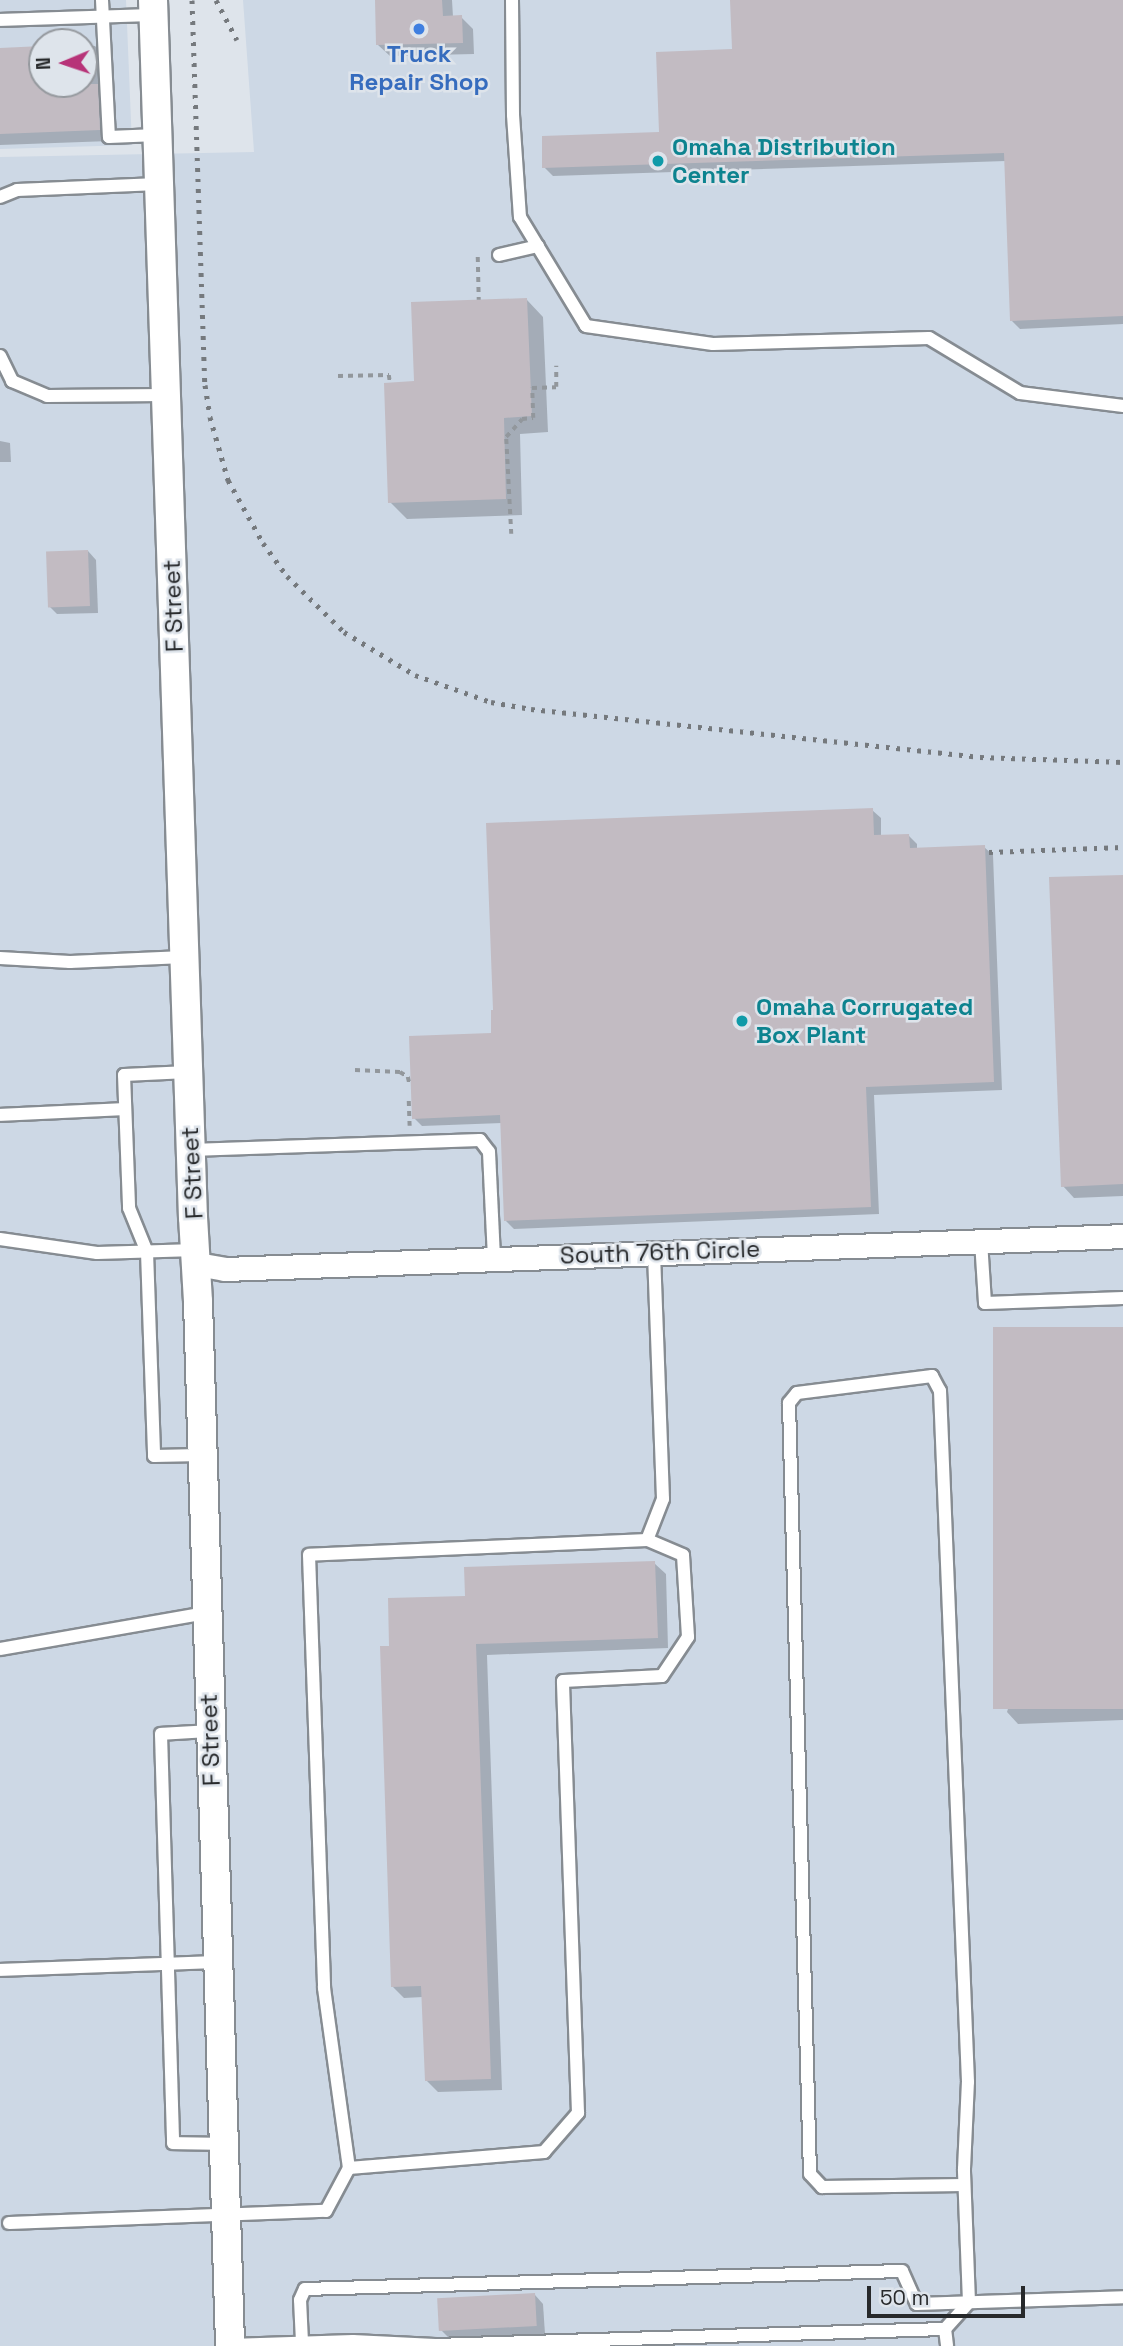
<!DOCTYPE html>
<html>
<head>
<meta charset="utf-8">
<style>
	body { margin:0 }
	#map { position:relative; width:1123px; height:2346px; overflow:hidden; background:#dee4eb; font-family:"Space Grotesk",sans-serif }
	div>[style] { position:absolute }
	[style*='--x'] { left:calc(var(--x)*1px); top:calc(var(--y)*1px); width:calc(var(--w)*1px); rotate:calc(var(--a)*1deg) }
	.built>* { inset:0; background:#cdd8e5 }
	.shadow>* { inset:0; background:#0003 }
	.building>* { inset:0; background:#c2bbc2; transform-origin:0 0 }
	.path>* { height:3.5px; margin-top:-1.75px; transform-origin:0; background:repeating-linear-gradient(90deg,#92979c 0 5px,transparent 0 10px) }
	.roads { filter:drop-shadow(2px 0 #868c92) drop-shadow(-2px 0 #868c92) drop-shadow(0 2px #868c92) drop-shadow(0 -2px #868c92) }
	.service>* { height:12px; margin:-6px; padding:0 6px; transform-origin:6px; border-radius:6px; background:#fff }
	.minor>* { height:23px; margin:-11.5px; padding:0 11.5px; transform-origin:11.5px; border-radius:11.5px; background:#fff }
	.tertiary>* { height:28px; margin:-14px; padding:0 14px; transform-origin:14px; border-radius:14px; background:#fff }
	.rail>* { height:5px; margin-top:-2.5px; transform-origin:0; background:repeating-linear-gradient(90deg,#75797d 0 3.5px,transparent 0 10.5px) }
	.dots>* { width:19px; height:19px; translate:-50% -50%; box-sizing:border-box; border:4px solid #dee4eb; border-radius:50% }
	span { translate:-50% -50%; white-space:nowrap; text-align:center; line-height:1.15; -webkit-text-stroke:5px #dee4eb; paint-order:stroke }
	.shop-label { font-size:24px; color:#366cbe; font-weight:700 }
	.culture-label { font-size:24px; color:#0d838f; font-weight:700 }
	.left { translate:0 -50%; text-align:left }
	.street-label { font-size:24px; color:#27292b }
	.north { position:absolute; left:28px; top:28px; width:70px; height:70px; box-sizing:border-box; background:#dee4eb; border:2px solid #95999e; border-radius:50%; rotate:268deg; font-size:19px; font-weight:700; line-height:28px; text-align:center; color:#27292b }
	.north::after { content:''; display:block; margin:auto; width:24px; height:32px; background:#b73378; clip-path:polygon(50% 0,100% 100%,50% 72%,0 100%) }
	.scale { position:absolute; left:867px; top:2286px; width:158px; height:32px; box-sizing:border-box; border:4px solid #27292b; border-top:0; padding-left:9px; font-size:21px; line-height:24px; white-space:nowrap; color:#27292b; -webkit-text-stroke:5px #dee4eb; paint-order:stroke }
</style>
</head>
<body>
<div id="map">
	<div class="built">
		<i style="clip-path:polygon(evenodd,0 0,126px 0,132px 145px,0 149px,0 0,42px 42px,84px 42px,84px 84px,42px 84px,42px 42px)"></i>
		<i style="clip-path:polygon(243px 0,1123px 0,1123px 2346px,0 2346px,0 157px,254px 152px)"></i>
	</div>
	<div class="shadow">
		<i style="clip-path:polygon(377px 0,452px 0,453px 17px,461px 17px,473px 29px,474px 54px,390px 56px,378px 45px)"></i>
		<i style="clip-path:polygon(732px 0,1123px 0,1123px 324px,1020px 329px,1012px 321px,1006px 161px,553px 176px,544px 167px,661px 134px,734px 51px)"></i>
		<i style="clip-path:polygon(84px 46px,95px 46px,106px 57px,110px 141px,0 145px,0 158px,0 49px,42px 48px,42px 84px,84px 84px)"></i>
		<i style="clip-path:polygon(527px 300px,543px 317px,548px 432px,520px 434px,522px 515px,407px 519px,390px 502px,415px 382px)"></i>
		<i style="clip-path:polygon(0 441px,10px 443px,11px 462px,0 462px)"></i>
		<i style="clip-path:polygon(88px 551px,96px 560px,98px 613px,57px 614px,49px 606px)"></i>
		<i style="clip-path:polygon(872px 810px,881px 818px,881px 836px,909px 836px,917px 844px,917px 849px,984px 847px,993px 855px,1002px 1090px,874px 1095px,879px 1214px,514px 1229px,506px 1221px,502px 1123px,422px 1126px,414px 1118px,493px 1035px)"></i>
		<i style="clip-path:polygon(1123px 876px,1123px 1196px,1074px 1198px,1063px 1186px)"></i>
		<i style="clip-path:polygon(1123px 1329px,1123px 1720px,1018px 1724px,1007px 1712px)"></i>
		<i style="clip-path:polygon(654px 1563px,666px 1574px,668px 1648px,487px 1655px,502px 2090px,438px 2092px,426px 2080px,423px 1997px,404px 1998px,393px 1987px,391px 1648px,467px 1597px)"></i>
		<i style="clip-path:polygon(535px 2295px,543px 2304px,545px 2334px,449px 2338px,441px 2330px)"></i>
	</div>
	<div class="building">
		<i style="clip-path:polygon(375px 0,442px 0,443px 16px,462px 15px,463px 43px,376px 45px)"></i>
		<i style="clip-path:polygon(730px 0,1123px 0,1123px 316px,1010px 321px,1004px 153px,542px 168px,542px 136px,659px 132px,656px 52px,732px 49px)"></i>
		<i style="clip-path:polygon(42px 46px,42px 84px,98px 84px,100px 130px,0 134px,0 48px)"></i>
		<i style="clip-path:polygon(527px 298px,532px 416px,504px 418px,506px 499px,388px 503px,384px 383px,414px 381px,411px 302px)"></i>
		<i style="left:88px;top:550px;width:56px;height:42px;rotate:88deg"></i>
		<i style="clip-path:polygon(873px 808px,874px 835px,909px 834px,910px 848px,985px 845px,994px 1082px,866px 1087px,871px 1207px,504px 1221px,500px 1115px,412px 1119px,409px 1036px,491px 1033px,491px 1010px,493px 1010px,486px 823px)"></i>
		<i style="clip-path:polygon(1123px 875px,1123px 1184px,1061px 1187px,1049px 877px)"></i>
		<i style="left:1123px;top:1327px;width:382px;height:130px;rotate:90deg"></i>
		<i style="clip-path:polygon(655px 1561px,658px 1638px,476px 1644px,491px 2079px,425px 2081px,421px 1986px,391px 1987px,380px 1646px,389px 1646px,388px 1598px,465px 1596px,464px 1567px)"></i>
		<i style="left:535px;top:2293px;width:33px;height:98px;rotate:87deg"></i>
	</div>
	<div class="path">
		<i style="--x:478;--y:257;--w:43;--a:88.7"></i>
		<i style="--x:338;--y:376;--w:51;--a:-1.1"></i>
		<i style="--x:389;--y:375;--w:6;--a:81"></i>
		<i style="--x:511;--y:534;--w:97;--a:-93"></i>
		<i style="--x:506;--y:437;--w:24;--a:-48"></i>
		<i style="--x:522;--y:419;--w:11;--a:-5"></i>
		<i style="--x:533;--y:418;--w:30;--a:-92"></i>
		<i style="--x:532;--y:388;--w:24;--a:-2"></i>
		<i style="--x:556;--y:387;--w:21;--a:-90"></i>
		<i style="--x:355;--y:1070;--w:45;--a:2.5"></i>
		<i style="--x:400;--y:1072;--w:9;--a:32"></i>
		<i style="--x:408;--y:1077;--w:9;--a:77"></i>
		<i style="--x:409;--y:1101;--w:25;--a:88"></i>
	</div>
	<div class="roads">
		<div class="service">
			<i style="--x:102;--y:0;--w:137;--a:87.1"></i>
			<i style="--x:109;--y:137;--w:48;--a:-2.4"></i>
			<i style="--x:512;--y:0;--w:115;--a:89.5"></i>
			<i style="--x:513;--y:115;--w:102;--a:86.1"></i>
			<i style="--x:520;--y:217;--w:127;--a:58.8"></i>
			<i style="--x:586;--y:326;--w:128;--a:8.1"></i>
			<i style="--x:713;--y:344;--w:216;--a:-1.6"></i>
			<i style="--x:929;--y:338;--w:106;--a:31.1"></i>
			<i style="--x:1020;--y:393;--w:104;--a:7.2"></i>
			<i style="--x:0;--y:20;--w:153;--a:-1.9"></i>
			<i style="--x:0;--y:197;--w:18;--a:-22"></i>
			<i style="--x:17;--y:190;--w:141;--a:-2.4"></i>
			<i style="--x:499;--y:255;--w:40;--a:-13"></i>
			<i style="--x:0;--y:356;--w:28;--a:64"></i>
			<i style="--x:12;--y:381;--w:38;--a:23"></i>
			<i style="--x:47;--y:396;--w:118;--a:-0.5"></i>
			<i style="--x:0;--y:958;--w:70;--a:3.3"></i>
			<i style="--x:70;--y:962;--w:114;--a:-2.5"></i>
			<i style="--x:188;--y:1072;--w:64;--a:177.3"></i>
			<i style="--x:124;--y:1075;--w:133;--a:87.8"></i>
			<i style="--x:129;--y:1208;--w:48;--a:67.8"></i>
			<i style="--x:147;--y:1252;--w:204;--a:88"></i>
			<i style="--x:154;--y:1456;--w:47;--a:-1.2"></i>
			<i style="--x:0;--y:1115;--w:125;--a:-2.7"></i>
			<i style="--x:191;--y:1150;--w:289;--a:-2"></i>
			<i style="--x:480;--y:1140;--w:15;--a:53"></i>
			<i style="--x:489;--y:1152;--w:107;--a:87.3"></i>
			<i style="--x:0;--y:1239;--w:98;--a:8.2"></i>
			<i style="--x:97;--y:1253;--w:99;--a:-1.7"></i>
			<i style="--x:981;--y:1241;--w:62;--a:86.3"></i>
			<i style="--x:985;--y:1303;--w:138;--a:-2.1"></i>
			<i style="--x:647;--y:1540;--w:44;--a:-68.7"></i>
			<i style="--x:663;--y:1499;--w:246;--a:-92.1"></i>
			<i style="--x:0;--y:1649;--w:209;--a:-9.9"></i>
			<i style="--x:210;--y:1731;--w:49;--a:176.5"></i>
			<i style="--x:161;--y:1734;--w:409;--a:88.3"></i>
			<i style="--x:173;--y:2143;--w:50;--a:1.1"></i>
			<i style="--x:0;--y:1970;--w:217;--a:-2.1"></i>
			<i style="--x:9;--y:2223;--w:317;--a:-2.2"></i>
			<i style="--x:326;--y:2211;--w:49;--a:-61.9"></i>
			<i style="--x:349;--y:2168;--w:196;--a:-4.7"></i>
			<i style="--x:544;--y:2152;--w:52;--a:-48.9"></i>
			<i style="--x:578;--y:2113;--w:432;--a:-92"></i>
			<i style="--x:563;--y:1681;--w:99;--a:-2.9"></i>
			<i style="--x:662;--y:1676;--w:47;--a:-56.3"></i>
			<i style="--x:688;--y:1637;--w:82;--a:-93.5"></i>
			<i style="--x:683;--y:1555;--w:39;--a:-157"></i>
			<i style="--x:647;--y:1540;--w:338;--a:177.5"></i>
			<i style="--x:309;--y:1555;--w:433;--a:88"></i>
			<i style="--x:324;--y:1988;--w:182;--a:82.1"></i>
			<i style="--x:945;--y:2329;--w:17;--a:83"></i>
			<i style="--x:302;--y:2342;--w:42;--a:-92.7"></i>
			<i style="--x:300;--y:2300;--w:12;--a:-66"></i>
			<i style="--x:305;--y:2289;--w:597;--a:-1.73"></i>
			<i style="--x:902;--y:2271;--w:36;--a:66"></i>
			<i style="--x:917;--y:2304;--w:206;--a:-1.9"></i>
			<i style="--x:230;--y:2345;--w:123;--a:-1.9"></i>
			<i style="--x:353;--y:2341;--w:82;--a:2.8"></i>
			<i style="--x:435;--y:2345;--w:510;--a:-1.8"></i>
			<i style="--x:945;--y:2329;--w:36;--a:-48"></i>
			<i style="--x:969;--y:2302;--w:133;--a:-92.2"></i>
			<i style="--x:964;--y:2169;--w:87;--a:-87.4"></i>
			<i style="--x:968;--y:2082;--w:692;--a:-92.32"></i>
			<i style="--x:940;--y:1391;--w:17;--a:-118"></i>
			<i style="--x:932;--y:1376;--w:136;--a:172.8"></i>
			<i style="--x:797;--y:1393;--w:13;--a:129"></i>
			<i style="--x:789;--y:1403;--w:771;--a:88.44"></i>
			<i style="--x:810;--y:2174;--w:18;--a:47"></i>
			<i style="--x:822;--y:2187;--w:142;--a:-0.8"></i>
		</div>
		<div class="minor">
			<i style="--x:197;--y:1264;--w:28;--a:10"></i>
			<i style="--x:225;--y:1269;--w:899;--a:-2.1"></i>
		</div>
		<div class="tertiary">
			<i style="--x:153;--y:0;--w:1218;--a:88.12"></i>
			<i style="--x:193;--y:1217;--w:85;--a:86.6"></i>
			<i style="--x:198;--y:1302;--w:1044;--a:88.24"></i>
		</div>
	</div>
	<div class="rail">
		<i style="--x:192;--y:0;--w:385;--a:88.1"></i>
		<i style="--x:205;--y:385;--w:32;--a:81"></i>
		<i style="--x:210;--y:417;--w:66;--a:74.1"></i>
		<i style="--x:228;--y:480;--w:72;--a:60.9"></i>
		<i style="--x:263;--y:543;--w:41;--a:54"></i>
		<i style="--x:287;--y:576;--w:80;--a:44.5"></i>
		<i style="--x:344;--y:632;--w:83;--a:31.2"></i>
		<i style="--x:415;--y:675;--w:81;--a:19.6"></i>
		<i style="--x:491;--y:702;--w:41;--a:9.9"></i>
		<i style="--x:531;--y:709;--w:452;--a:6.1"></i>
		<i style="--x:980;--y:757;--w:143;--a:2"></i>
		<i style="--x:216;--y:0;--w:45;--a:62.3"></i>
		<i style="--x:989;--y:852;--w:134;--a:-2.1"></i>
	</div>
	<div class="dots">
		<i style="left:419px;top:29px;background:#3f7fe0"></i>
		<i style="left:658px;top:161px;background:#0f9aa8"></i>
		<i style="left:742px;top:1021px;background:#0f9aa8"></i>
	</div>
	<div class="shop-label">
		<span style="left:419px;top:68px">Truck<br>Repair Shop</span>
	</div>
	<div class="culture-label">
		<span class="left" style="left:672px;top:161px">Omaha Distribution<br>Center</span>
		<span class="left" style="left:756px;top:1021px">Omaha Corrugated<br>Box Plant</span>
	</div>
	<div class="street-label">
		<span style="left:173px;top:606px;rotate:-92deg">F Street</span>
		<span style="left:192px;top:1173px;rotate:-93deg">F Street</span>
		<span style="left:660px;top:1252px;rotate:-2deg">South 76th Circle</span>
		<span style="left:210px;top:1740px;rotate:-92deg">F Street</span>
	</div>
	<div class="north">N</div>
	<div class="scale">50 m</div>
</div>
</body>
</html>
